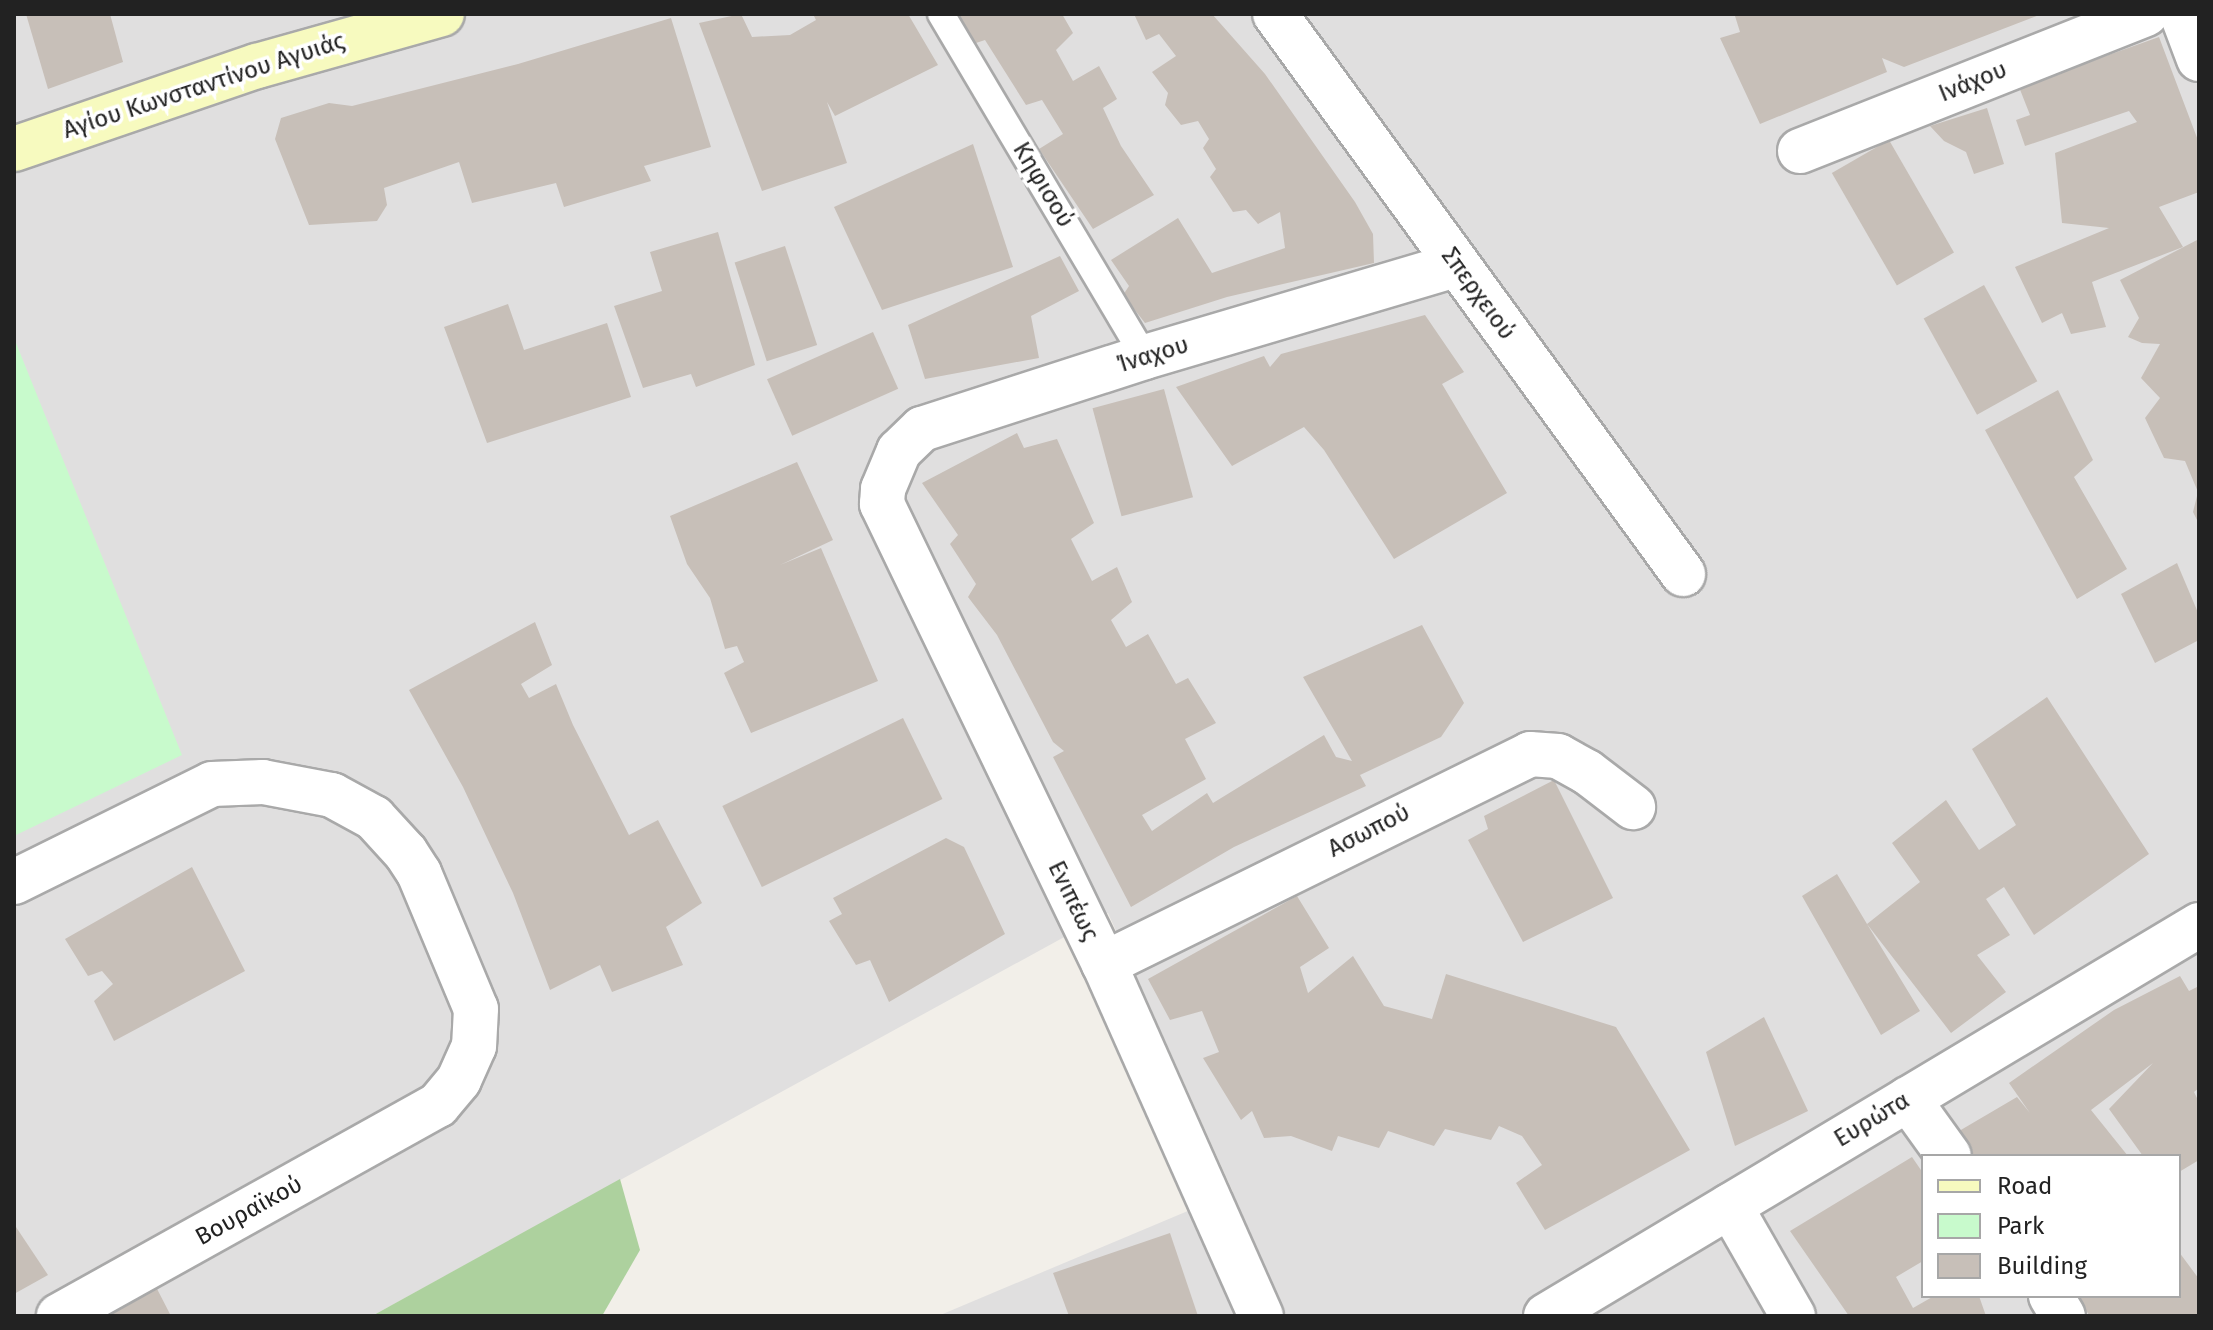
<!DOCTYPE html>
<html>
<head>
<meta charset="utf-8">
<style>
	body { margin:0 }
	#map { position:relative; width:2213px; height:1330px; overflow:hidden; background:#f2efe9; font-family:"Fira Sans",sans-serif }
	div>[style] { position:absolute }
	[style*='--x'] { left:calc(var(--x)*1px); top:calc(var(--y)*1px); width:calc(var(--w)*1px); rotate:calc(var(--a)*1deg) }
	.residential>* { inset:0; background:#e0dfdf }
	.forest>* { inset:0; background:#add19e }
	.park>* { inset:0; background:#c8facc }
	.building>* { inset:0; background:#c7bfb8; transform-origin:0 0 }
	.roads { filter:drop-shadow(2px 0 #a9a9a9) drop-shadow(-2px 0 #a9a9a9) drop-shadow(0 2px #a9a9a9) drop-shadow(0 -2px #a9a9a9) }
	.service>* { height:26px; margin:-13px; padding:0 13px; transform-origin:13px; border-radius:13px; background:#fff }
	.minor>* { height:44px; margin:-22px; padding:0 22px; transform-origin:22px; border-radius:22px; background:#fff }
	.secondary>* { height:44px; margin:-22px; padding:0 22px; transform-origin:22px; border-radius:22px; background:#f7fabf }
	span { translate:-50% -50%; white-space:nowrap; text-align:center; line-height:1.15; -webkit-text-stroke:7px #fff; paint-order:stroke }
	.street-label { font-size:24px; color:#222 }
	.frame { position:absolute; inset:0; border:16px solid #222; pointer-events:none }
	.legend { position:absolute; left:1921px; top:1154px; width:260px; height:144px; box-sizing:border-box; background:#fff; border:2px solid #a7a7a7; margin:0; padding:10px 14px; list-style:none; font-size:24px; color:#222 }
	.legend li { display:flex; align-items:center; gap:16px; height:40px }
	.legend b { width:40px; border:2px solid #a7a7a7 }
</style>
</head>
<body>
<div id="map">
	<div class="residential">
		<i style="clip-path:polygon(evenodd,14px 14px,2199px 14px,2199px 1316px,938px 1316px,1233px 1192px,1108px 913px,372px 1316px,14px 1316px,14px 14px,1923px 1156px,2179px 1156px,2179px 1296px,1923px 1296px,1923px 1156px)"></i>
	</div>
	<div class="forest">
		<i style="clip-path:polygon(620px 1179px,640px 1250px,602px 1316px,372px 1316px)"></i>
	</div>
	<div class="park">
		<i style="clip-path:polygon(14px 338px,182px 755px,14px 836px)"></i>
	</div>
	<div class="building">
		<i style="clip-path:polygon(26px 14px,110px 14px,123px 62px,48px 89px)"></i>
		<i style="clip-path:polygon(741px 14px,752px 37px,790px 35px,816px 20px,813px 14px,908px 14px,938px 65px,835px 116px,827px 102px,847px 163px,762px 191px,699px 23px)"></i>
		<i style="clip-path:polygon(956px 14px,1062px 14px,1073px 33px,1056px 50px,1073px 81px,1099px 66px,1117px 99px,1103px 108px,1121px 146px,1154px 195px,1093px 229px,1039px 149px,1063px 134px,1042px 100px,1026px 105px,985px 40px,970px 45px)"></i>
		<i style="clip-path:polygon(1134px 14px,1212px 14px,1265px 74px,1355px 202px,1373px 234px,1374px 263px,1227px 297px,1145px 323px,1123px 295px,1129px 286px,1111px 260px,1178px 218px,1212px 273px,1285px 248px,1280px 212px,1258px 224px,1246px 210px,1233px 212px,1210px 177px,1216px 169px,1203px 148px,1209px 139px,1198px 121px,1181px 125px,1165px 105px,1168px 93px,1152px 72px,1176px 56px,1159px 34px,1146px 40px)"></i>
		<i style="clip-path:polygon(1740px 14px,1785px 15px,2042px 14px,1904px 67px,1882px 58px,1887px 72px,1760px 124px,1720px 38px,1740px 32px,1735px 16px)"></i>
		<i style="clip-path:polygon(671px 18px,711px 147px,644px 166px,651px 181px,564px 207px,556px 183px,472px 203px,459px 162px,384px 188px,387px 205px,377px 221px,309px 225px,275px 139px,281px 118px,329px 103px,352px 106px,518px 64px)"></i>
		<i style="clip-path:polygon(2159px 37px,2199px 143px,2199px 192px,2159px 207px,2183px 247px,2092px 282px,2106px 327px,2071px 334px,2062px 313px,2042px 323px,2015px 267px,2109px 228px,2062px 223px,2055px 153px,2137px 122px,2129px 111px,2025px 146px,2016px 120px,2030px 115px,2019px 87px)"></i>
		<i style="clip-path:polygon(1987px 108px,2004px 164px,1974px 174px,1966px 152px,1944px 141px,1930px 126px)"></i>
		<i style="left:1889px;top:140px;width:130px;height:66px;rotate:60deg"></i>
		<i style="clip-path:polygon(973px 144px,1013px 267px,882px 310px,834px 207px)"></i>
		<i style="clip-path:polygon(718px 232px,755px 365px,696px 387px,691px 374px,643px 388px,614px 306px,662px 291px,650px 252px)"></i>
		<i style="clip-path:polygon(2199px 239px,2199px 524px,2193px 512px,2198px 492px,2185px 461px,2164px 458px,2145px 418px,2160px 398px,2141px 378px,2160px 344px,2142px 343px,2128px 337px,2139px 318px,2120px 280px)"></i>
		<i style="left:785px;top:246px;width:104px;height:53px;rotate:72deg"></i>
		<i style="clip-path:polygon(1060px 256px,1079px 291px,1031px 316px,1039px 358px,925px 379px,908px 325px)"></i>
		<i style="left:1984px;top:285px;width:110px;height:69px;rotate:61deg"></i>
		<i style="clip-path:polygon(508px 304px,524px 350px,607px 323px,631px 397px,487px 443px,444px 327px)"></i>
		<i style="clip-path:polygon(1425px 315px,1464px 372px,1442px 384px,1507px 493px,1394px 559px,1324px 450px,1304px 427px,1232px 466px,1176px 387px,1264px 356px,1270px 367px,1281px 354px)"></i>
		<i style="left:873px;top:332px;width:62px;height:116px;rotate:66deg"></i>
		<i style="left:1164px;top:389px;width:112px;height:74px;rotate:75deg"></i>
		<i style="clip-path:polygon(2058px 390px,2093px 460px,2074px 477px,2127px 569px,2077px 599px,1985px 430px)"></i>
		<i style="clip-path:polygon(1017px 433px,1024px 448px,1057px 439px,1094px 523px,1071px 539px,1092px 581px,1117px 567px,1132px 602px,1111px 620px,1126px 647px,1148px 634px,1176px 684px,1188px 678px,1216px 723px,1185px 739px,1206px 779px,1142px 815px,1152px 831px,1207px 793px,1213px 803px,1324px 735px,1336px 757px,1352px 761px,1303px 677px,1422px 625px,1464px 703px,1441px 737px,1360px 775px,1366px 786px,1234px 847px,1131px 907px,1053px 757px,1064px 751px,1053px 742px,997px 635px,968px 597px,976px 584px,950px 544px,958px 535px,922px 483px)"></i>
		<i style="clip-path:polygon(797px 462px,833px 540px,780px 565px,821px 548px,878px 681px,751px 733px,724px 673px,744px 662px,737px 646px,725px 649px,710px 598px,687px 564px,670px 516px)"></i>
		<i style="clip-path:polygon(2177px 563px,2199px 615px,2199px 640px,2155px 663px,2121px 594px)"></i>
		<i style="clip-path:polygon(535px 622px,552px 665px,521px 684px,529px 698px,556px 684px,573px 725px,629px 835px,658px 820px,702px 903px,666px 927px,683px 965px,612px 992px,600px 965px,550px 990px,513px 893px,463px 787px,409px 690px)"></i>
		<i style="clip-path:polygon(2047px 697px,2149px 854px,2034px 935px,2004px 887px,1986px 899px,2010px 935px,1977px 955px,2006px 992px,1951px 1033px,1867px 924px,1920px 1011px,1881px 1035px,1802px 896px,1837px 874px,1867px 924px,1920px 882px,1892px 843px,1946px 800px,1979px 850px,2016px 825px,1972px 749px)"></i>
		<i style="left:903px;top:718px;width:90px;height:201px;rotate:64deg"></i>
		<i style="clip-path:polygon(1554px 780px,1613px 898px,1523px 942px,1468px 840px,1488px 829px,1484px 816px)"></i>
		<i style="clip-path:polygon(946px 838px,964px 847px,1005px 934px,889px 1002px,870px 960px,856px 965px,829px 921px,842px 914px,833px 898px)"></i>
		<i style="clip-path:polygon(192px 867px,245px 971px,114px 1041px,94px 1001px,113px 984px,102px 971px,88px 976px,65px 939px)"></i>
		<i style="clip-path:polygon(1297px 896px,1329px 948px,1300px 967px,1308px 993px,1353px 956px,1384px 1006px,1432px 1019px,1446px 974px,1616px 1027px,1690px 1150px,1545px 1230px,1516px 1183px,1542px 1165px,1522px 1136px,1499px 1126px,1491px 1140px,1445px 1129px,1434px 1146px,1388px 1131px,1379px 1148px,1338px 1136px,1332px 1151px,1291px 1136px,1264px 1138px,1252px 1111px,1241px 1120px,1203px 1058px,1219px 1052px,1202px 1011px,1170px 1020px,1148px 979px)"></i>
		<i style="clip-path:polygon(2180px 976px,2189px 991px,2199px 986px,2199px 1088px,2194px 1092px,2199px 1102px,2199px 1160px,2179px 1172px,2179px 1156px,2143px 1156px,2109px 1109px,2153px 1063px,2091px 1110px,2128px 1156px,1971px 1156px,1954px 1134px,2017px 1097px,2030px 1113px,2009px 1083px,2114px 1010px)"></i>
		<i style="clip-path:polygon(1764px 1017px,1808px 1111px,1735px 1146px,1706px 1052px)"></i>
		<i style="clip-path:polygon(1912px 1157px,1923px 1173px,1923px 1261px,1896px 1277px,1913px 1308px,1934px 1296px,1979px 1296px,1986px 1316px,1849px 1316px,1790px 1231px)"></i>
		<i style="clip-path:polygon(14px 1224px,48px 1275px,14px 1294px)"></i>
		<i style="clip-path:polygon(1170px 1233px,1198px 1316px,1069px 1316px,1053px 1273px)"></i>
		<i style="clip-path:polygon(2179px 1252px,2199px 1279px,2199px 1316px,2090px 1316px,2075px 1296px,2179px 1296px)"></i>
		<i style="clip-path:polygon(154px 1283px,171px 1316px,94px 1316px)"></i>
	</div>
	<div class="roads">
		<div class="service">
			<i style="--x:941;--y:14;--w:399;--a:59.3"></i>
		</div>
		<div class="minor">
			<i style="--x:1275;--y:14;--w:693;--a:53.92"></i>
			<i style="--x:2182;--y:14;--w:48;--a:69.3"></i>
			<i style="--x:1800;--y:151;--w:372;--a:-21.6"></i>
			<i style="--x:14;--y:882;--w:221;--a:-26.3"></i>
			<i style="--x:212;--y:784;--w:51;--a:-2.2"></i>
			<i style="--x:263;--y:782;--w:70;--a:10.7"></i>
			<i style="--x:332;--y:795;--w:48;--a:28.7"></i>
			<i style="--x:374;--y:818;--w:47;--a:47.6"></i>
			<i style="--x:406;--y:853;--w:24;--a:57"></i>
			<i style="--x:419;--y:873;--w:147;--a:67.3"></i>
			<i style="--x:476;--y:1009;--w:37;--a:93"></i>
			<i style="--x:474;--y:1046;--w:37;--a:114"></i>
			<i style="--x:459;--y:1080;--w:33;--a:130"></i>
			<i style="--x:438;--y:1105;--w:434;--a:150.9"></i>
			<i style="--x:1104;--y:964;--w:475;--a:-26.2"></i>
			<i style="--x:1530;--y:754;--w:28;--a:4"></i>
			<i style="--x:1558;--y:756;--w:33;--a:29"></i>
			<i style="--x:1587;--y:772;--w:58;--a:37.3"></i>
			<i style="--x:1908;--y:1099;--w:70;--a:54.3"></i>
			<i style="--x:1730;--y:1206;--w:127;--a:60.2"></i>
			<i style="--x:2051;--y:1296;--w:23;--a:59"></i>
			<i style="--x:1261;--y:1316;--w:385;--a:-114"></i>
			<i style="--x:1104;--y:964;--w:511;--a:-115.76"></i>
			<i style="--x:882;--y:504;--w:15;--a:-86"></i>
			<i style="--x:883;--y:489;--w:41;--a:-67.2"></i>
			<i style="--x:899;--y:451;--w:32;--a:-44"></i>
			<i style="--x:922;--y:429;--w:234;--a:-17.9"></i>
			<i style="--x:1145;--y:357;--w:324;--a:-16.5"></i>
			<i style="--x:1546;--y:1316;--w:761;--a:-30.91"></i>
		</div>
		<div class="secondary">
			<i style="--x:14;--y:149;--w:257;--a:-18.9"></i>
			<i style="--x:257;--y:66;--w:192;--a:-15.7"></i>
		</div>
	</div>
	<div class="street-label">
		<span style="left:1973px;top:82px;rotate:-22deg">Ινάχου</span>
		<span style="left:204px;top:86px;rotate:-18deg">Αγίου Κωνσταντίνου Αγυιάς</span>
		<span style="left:1043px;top:185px;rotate:59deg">Κηφισού</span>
		<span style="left:1478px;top:294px;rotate:54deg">Σπερχειού</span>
		<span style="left:1153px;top:355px;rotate:-17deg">Ίναχου</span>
		<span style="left:1369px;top:831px;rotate:-27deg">Ασωπού</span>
		<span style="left:1073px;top:901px;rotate:64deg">Ενιπέως</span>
		<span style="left:1872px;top:1120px;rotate:-31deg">Ευρώτα</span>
		<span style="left:249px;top:1211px;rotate:-29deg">Βουραϊκού</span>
	</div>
	<div class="frame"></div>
	<ul class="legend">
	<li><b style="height:10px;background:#f7fabf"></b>Road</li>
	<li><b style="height:22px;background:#c8facc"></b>Park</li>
	<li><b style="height:22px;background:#c7bfb8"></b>Building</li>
	</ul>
</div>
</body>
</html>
